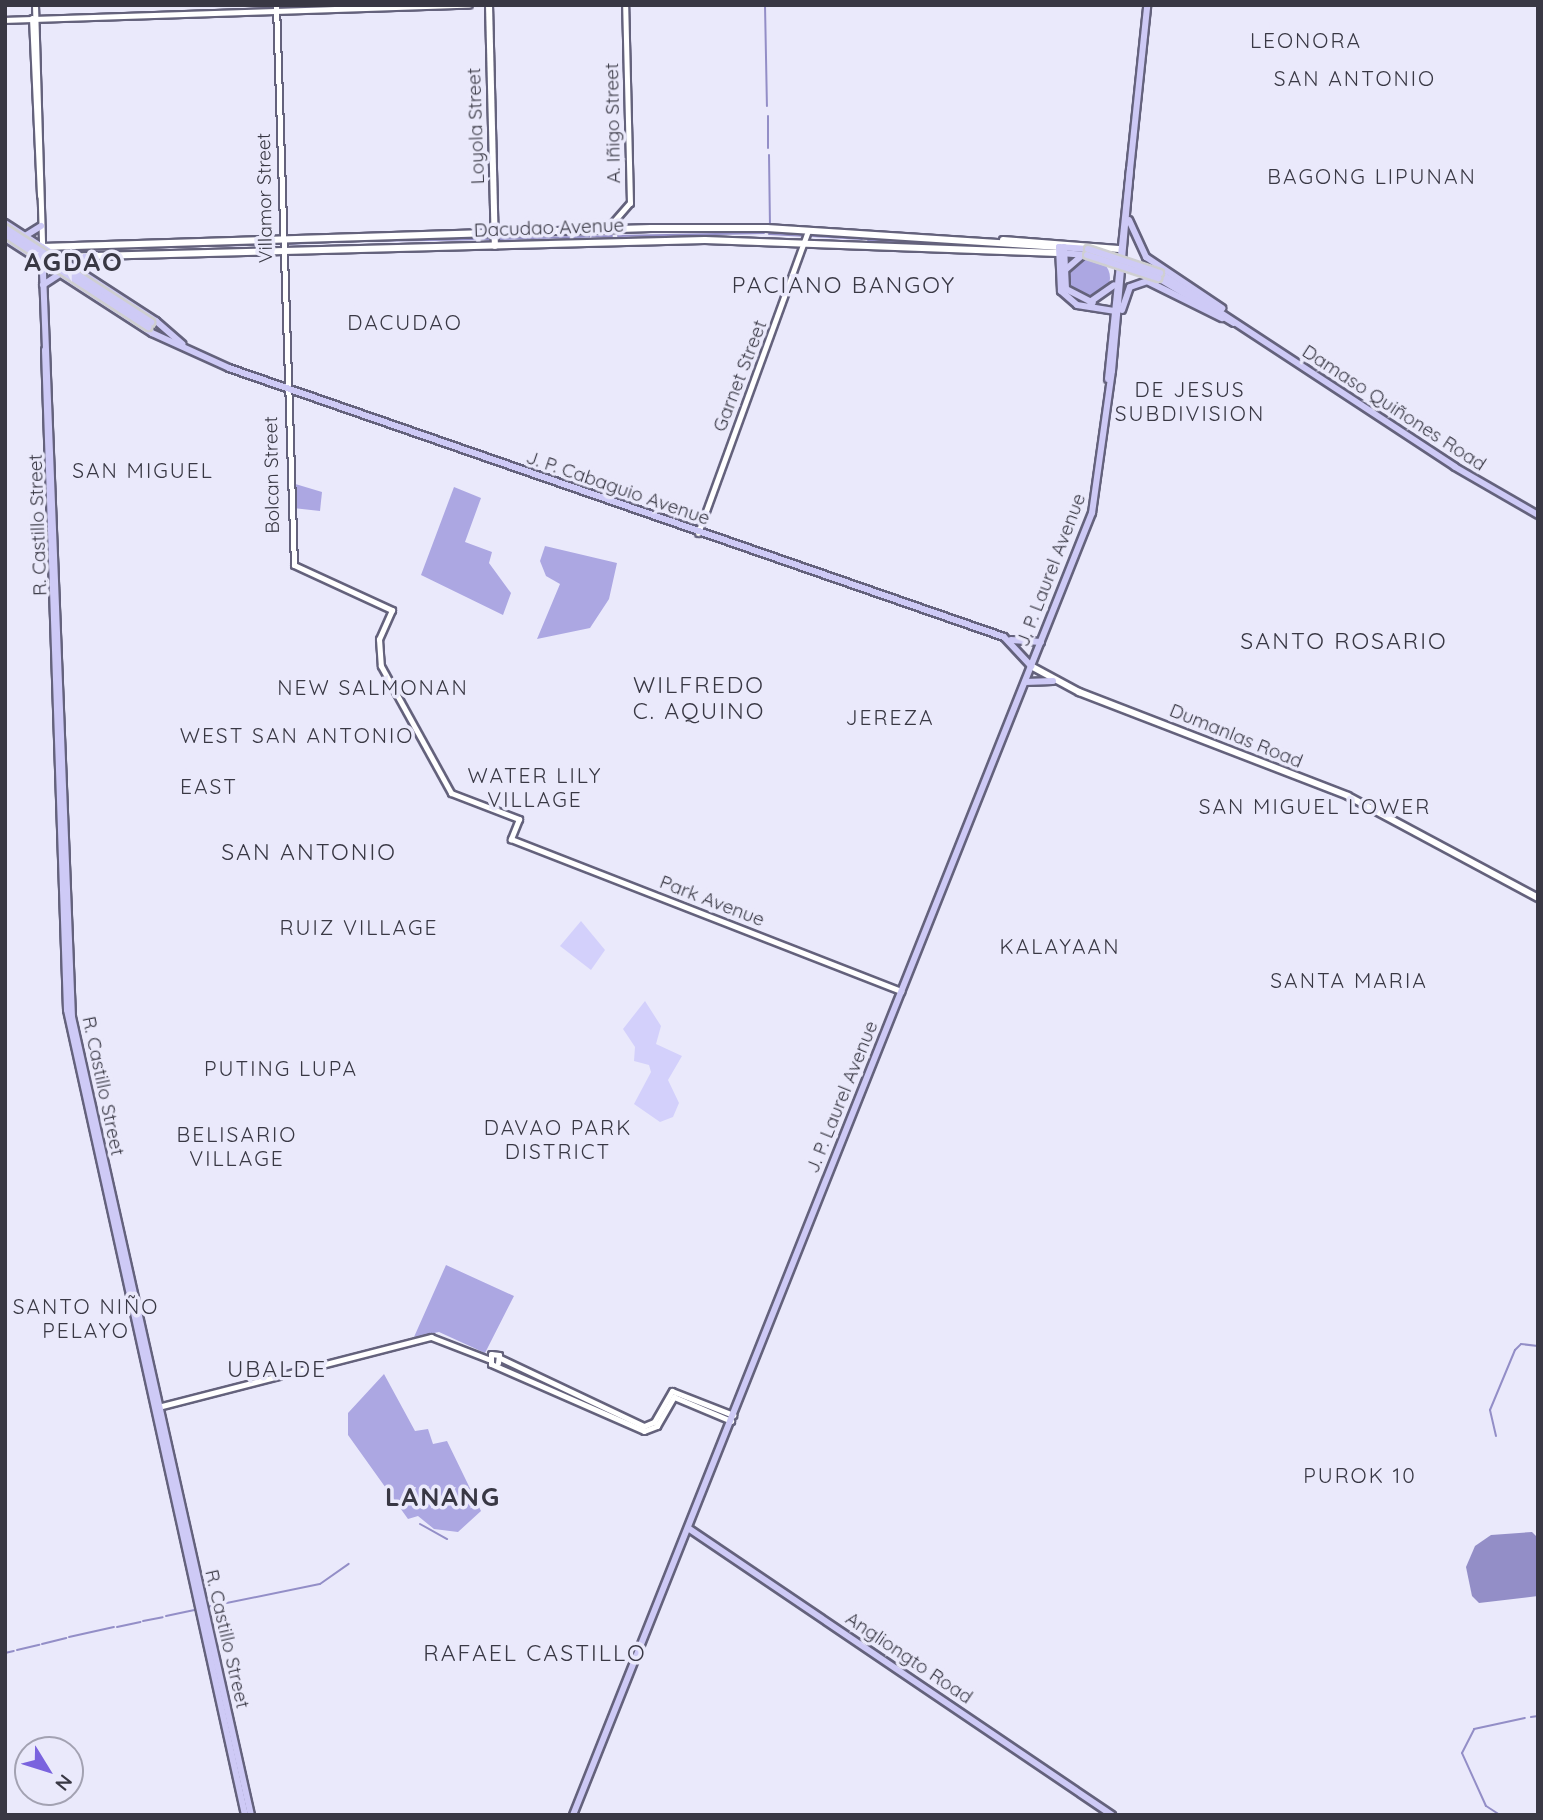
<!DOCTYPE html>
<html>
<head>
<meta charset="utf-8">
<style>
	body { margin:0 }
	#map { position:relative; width:1543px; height:1820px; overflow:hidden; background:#eae9fb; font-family:Quicksand,sans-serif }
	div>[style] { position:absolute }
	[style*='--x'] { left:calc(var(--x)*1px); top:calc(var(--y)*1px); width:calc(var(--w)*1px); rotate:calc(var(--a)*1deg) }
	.green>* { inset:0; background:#d3d0fb }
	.forest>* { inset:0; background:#aca7e2 }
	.round { border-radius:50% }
	.water>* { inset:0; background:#938ec7 }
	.stream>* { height:2px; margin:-1px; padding:0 1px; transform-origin:1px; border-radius:1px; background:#938ec7 }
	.roads { filter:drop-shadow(2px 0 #64627c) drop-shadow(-2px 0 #64627c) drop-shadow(0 2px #64627c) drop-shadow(0 -2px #64627c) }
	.tertiary>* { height:5px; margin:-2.5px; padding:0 2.5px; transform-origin:2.5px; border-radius:2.5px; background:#fff }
	.secondary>* { height:6px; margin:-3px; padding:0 3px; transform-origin:3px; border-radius:3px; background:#fff }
	.primary>* { height:6px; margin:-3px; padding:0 3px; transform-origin:3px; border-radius:3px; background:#cecaf6 }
	.bridges { filter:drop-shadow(2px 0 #cfcfd2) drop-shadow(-2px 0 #cfcfd2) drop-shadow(0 2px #cfcfd2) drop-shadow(0 -2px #cfcfd2) }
	.primary-bridge>* { height:6px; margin:-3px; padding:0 3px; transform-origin:3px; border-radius:3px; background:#cecaf6 }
	span { translate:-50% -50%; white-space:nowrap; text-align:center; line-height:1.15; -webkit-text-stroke:7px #eae9fb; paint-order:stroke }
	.street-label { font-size:19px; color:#393844 }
	.neighbourhood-label { font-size:21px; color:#393844; letter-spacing:2px }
	.quarter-label { font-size:23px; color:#393844; letter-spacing:2px }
	.district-label { font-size:26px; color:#393844; font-weight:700; letter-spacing:2px }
	.frame { position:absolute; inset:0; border:7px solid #393844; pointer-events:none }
	.north { position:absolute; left:14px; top:1736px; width:70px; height:70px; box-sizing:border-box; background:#eae9fb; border:2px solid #a3a2b2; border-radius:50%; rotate:128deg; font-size:19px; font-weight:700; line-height:28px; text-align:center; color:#393844 }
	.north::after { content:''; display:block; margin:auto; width:24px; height:32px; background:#7a63de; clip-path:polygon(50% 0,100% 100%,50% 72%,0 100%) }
</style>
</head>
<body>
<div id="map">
	<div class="green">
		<i style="clip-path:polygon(581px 921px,605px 950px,591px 970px,560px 946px)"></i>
		<i style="clip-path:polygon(645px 1001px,661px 1026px,656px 1044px,682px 1056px,668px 1080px,679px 1103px,673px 1117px,660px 1122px,634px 1104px,651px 1072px,649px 1065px,634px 1061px,635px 1047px,623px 1029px)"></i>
	</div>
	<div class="forest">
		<i class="round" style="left:1068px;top:257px;width:42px;height:42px"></i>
		<i style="clip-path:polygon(292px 483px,322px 492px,320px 511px,293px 508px)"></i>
		<i style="clip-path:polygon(454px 487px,481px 498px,465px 542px,492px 552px,489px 563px,511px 593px,503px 615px,421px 575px)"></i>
		<i style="clip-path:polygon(545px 546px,617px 563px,609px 599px,590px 628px,537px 639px,560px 584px,546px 576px,540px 561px)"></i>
		<i style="clip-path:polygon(446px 1265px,514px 1296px,485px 1353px,439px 1332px,414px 1337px)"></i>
		<i style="clip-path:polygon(384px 1374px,415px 1431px,428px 1429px,433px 1444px,447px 1441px,481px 1511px,458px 1532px,434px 1529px,418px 1516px,408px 1519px,348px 1435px,348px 1413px)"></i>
	</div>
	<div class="water">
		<i style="clip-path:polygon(1532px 1532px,1538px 1538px,1538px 1596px,1479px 1603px,1472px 1596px,1466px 1567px,1475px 1546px,1491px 1535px)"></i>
	</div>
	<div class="stream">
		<i style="--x:765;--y:5;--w:101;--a:88.9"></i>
		<i style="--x:768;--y:116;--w:32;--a:90"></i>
		<i style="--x:769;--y:155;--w:71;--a:89.2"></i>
		<i style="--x:769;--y:234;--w:34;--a:3"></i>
		<i style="--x:618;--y:236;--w:146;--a:-1.2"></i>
		<i style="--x:812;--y:236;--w:50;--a:3.4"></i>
		<i style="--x:499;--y:239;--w:113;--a:-1.5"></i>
		<i style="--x:868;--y:240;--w:138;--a:3.3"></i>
		<i style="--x:362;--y:241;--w:129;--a:-0.9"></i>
		<i style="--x:284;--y:244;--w:72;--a:-2.4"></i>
		<i style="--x:209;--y:246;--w:70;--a:-1.6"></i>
		<i style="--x:123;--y:248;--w:78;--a:-1.5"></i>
		<i style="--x:59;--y:250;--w:58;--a:-2"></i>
		<i style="--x:1496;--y:1436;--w:27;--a:-103"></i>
		<i style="--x:1490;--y:1410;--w:65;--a:-67.4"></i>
		<i style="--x:1515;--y:1350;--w:8;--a:-45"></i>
		<i style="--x:1521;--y:1344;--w:17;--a:7"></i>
		<i style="--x:420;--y:1524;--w:31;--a:29"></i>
		<i style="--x:207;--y:1607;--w:115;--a:-11.5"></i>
		<i style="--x:320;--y:1584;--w:35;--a:-35"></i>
		<i style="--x:166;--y:1616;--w:29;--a:-12"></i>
		<i style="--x:143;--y:1621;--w:20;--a:-11"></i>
		<i style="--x:117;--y:1627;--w:24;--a:-12"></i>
		<i style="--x:69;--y:1637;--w:46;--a:-12.5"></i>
		<i style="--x:42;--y:1644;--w:25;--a:-14"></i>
		<i style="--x:17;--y:1650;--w:23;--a:-13"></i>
		<i style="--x:5;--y:1653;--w:9;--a:-13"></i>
		<i style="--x:1531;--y:1717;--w:7;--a:-8"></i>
		<i style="--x:1500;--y:1815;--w:17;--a:-147"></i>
		<i style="--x:1486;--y:1806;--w:58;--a:-114.4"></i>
		<i style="--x:1462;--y:1753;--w:27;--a:-63"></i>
		<i style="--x:1474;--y:1729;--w:52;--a:-12.2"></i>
	</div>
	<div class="roads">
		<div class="tertiary">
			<i style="--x:35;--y:5;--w:242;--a:88.3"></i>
			<i style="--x:276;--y:5;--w:560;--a:88.16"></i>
			<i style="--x:294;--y:565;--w:108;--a:24.7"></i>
			<i style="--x:392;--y:610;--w:32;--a:114"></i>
			<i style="--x:379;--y:639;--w:27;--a:86"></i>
			<i style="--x:381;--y:666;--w:145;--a:61.1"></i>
			<i style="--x:451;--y:793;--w:73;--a:20.9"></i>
			<i style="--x:519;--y:819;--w:22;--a:112"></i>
			<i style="--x:511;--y:839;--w:419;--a:21.3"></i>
			<i style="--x:32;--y:18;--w:178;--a:87.4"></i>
			<i style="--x:5;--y:20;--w:464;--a:-1.9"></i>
			<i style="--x:607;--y:229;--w:35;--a:-49"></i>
			<i style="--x:630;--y:203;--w:198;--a:-91.4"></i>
			<i style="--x:698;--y:533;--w:321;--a:-70"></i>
			<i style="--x:500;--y:1358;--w:159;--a:25.3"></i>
			<i style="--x:644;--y:1426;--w:11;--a:-22"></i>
			<i style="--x:654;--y:1422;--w:36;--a:-60"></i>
			<i style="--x:498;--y:1363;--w:8;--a:-83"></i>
			<i style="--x:499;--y:1355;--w:8;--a:-173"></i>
			<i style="--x:491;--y:1354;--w:10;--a:90"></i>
			<i style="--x:491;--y:1364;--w:167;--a:23.6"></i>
			<i style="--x:644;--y:1431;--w:14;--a:-21"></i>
			<i style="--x:657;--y:1426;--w:34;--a:-60"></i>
			<i style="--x:674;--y:1397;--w:62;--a:22.8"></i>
			<i style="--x:672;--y:1391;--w:66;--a:21.5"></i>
			<i style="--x:158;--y:1407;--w:282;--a:-14.4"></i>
			<i style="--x:431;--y:1337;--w:61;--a:21.1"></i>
		</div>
		<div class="secondary">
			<i style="--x:489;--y:5;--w:241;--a:88.6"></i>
			<i style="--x:1003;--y:240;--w:116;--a:4.4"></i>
			<i style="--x:42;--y:247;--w:609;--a:-1.79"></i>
			<i style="--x:651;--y:228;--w:116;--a:0"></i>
			<i style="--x:767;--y:228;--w:293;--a:3.7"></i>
			<i style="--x:56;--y:257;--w:649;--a:-1.5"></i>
			<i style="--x:705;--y:240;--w:353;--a:2.1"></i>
			<i style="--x:1031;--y:666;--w:55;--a:28.4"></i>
			<i style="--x:1079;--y:692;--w:288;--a:21.1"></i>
			<i style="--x:1348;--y:796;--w:216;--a:28.2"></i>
		</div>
		<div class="primary">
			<i style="--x:1129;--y:220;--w:41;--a:65.3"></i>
			<i style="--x:1146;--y:257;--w:92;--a:33.9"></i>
			<i style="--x:5;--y:223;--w:180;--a:33"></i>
			<i style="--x:156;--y:321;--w:35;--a:41"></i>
			<i style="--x:25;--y:236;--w:19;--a:-32"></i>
			<i style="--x:5;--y:238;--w:175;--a:32.9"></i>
			<i style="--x:152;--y:333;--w:85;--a:24.4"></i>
			<i style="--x:229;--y:368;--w:820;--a:19.14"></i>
			<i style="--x:1004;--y:637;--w:40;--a:47"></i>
			<i style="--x:42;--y:247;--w:771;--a:87.77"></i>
			<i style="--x:72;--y:1017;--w:818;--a:77.36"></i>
			<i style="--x:1064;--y:247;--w:42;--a:87.3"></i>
			<i style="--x:1066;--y:289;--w:30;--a:27"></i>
			<i style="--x:1088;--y:249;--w:29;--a:-176"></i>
			<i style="--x:1059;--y:247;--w:44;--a:87.4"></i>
			<i style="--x:1061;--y:291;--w:21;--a:41"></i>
			<i style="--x:1077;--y:305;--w:39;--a:9"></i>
			<i style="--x:1060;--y:253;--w:27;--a:4"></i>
			<i style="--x:1064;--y:271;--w:23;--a:-41"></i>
			<i style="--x:81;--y:272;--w:16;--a:-76"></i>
			<i style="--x:1160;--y:273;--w:353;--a:33.3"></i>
			<i style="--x:1455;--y:467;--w:96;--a:30"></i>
			<i style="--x:1158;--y:278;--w:88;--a:30.6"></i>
			<i style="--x:43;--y:285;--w:20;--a:-33"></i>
			<i style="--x:1090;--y:302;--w:29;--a:-35"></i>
			<i style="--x:1122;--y:310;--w:24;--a:-71"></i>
			<i style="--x:1130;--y:287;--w:18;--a:-19"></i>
			<i style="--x:1147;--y:281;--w:84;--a:26.3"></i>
			<i style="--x:45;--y:350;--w:660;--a:88.09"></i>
			<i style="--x:67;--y:1010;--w:824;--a:77.53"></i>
			<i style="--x:1108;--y:379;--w:376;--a:-84"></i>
			<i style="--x:1011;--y:640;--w:30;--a:4"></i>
			<i style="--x:1025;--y:682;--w:28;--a:-2"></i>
			<i style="--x:688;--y:1528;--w:512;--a:34.09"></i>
			<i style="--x:573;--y:1815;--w:1402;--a:-68.27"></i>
			<i style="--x:1092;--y:513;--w:143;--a:-82"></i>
			<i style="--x:1112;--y:371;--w:203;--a:-84.9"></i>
		</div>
	</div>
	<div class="bridges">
		<div class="primary-bridge">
			<i style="--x:5;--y:228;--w:174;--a:32.8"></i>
			<i style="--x:5;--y:234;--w:171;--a:33"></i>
			<i style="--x:1088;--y:249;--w:76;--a:18.4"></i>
			<i style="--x:1087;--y:255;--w:75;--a:17.9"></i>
		</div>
	</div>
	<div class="street-label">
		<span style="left:613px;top:123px;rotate:-91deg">A. Iñigo Street</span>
		<span style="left:476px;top:126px;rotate:-92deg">Loyola Street</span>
		<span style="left:265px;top:198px;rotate:-91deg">Villamor Street</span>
		<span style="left:549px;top:228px;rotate:-2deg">Dacudao Avenue</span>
		<span style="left:740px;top:376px;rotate:-69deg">Garnet Street</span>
		<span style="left:1394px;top:408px;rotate:33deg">Damaso Quiñones Road</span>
		<span style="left:272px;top:475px;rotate:-91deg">Bolcan Street</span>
		<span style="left:618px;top:488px;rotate:19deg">J. P. Cabaguio Avenue</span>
		<span style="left:38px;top:525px;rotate:-92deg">R. Castillo Street</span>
		<span style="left:1051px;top:570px;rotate:-69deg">J. P. Laurel Avenue</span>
		<span style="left:1236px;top:736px;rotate:22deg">Dumanlas Road</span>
		<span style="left:712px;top:901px;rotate:21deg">Park Avenue</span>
		<span style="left:103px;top:1086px;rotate:78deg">R. Castillo Street</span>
		<span style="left:842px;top:1097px;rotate:-68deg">J. P. Laurel Avenue</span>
		<span style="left:227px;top:1639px;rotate:77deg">R. Castillo Street</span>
		<span style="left:909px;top:1658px;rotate:34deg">Angliongto Road</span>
	</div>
	<div class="neighbourhood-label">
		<span style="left:1306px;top:40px">LEONORA</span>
		<span style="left:1355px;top:78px">SAN ANTONIO</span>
		<span style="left:1372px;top:176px">BAGONG LIPUNAN</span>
		<span style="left:405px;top:322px">DACUDAO</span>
		<span style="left:1190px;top:401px">DE JESUS<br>SUBDIVISION</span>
		<span style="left:143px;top:470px">SAN MIGUEL</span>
		<span style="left:373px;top:687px">NEW SALMONAN</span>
		<span style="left:890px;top:717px">JEREZA</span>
		<span style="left:297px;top:735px">WEST SAN ANTONIO</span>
		<span style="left:535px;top:787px">WATER LILY<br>VILLAGE</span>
		<span style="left:209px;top:786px">EAST</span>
		<span style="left:1315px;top:806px">SAN MIGUEL LOWER</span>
		<span style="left:359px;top:927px">RUIZ VILLAGE</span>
		<span style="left:1060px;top:946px">KALAYAAN</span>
		<span style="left:1349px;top:980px">SANTA MARIA</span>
		<span style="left:281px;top:1068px">PUTING LUPA</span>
		<span style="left:558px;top:1139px">DAVAO PARK<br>DISTRICT</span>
		<span style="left:237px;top:1146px">BELISARIO<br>VILLAGE</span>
		<span style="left:86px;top:1318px">SANTO NIÑO<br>PELAYO</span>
		<span style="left:1360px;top:1475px">PUROK 10</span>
	</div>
	<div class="quarter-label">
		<span style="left:844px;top:285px">PACIANO BANGOY</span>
		<span style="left:1344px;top:641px">SANTO ROSARIO</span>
		<span style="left:699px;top:698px">WILFREDO<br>C. AQUINO</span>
		<span style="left:309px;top:852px">SAN ANTONIO</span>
		<span style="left:277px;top:1369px">UBALDE</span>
		<span style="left:535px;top:1653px">RAFAEL CASTILLO</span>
	</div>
	<div class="district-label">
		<span style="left:74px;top:262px">AGDAO</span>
		<span style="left:443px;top:1497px">LANANG</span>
	</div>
	<div class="frame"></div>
	<div class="north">N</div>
</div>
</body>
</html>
